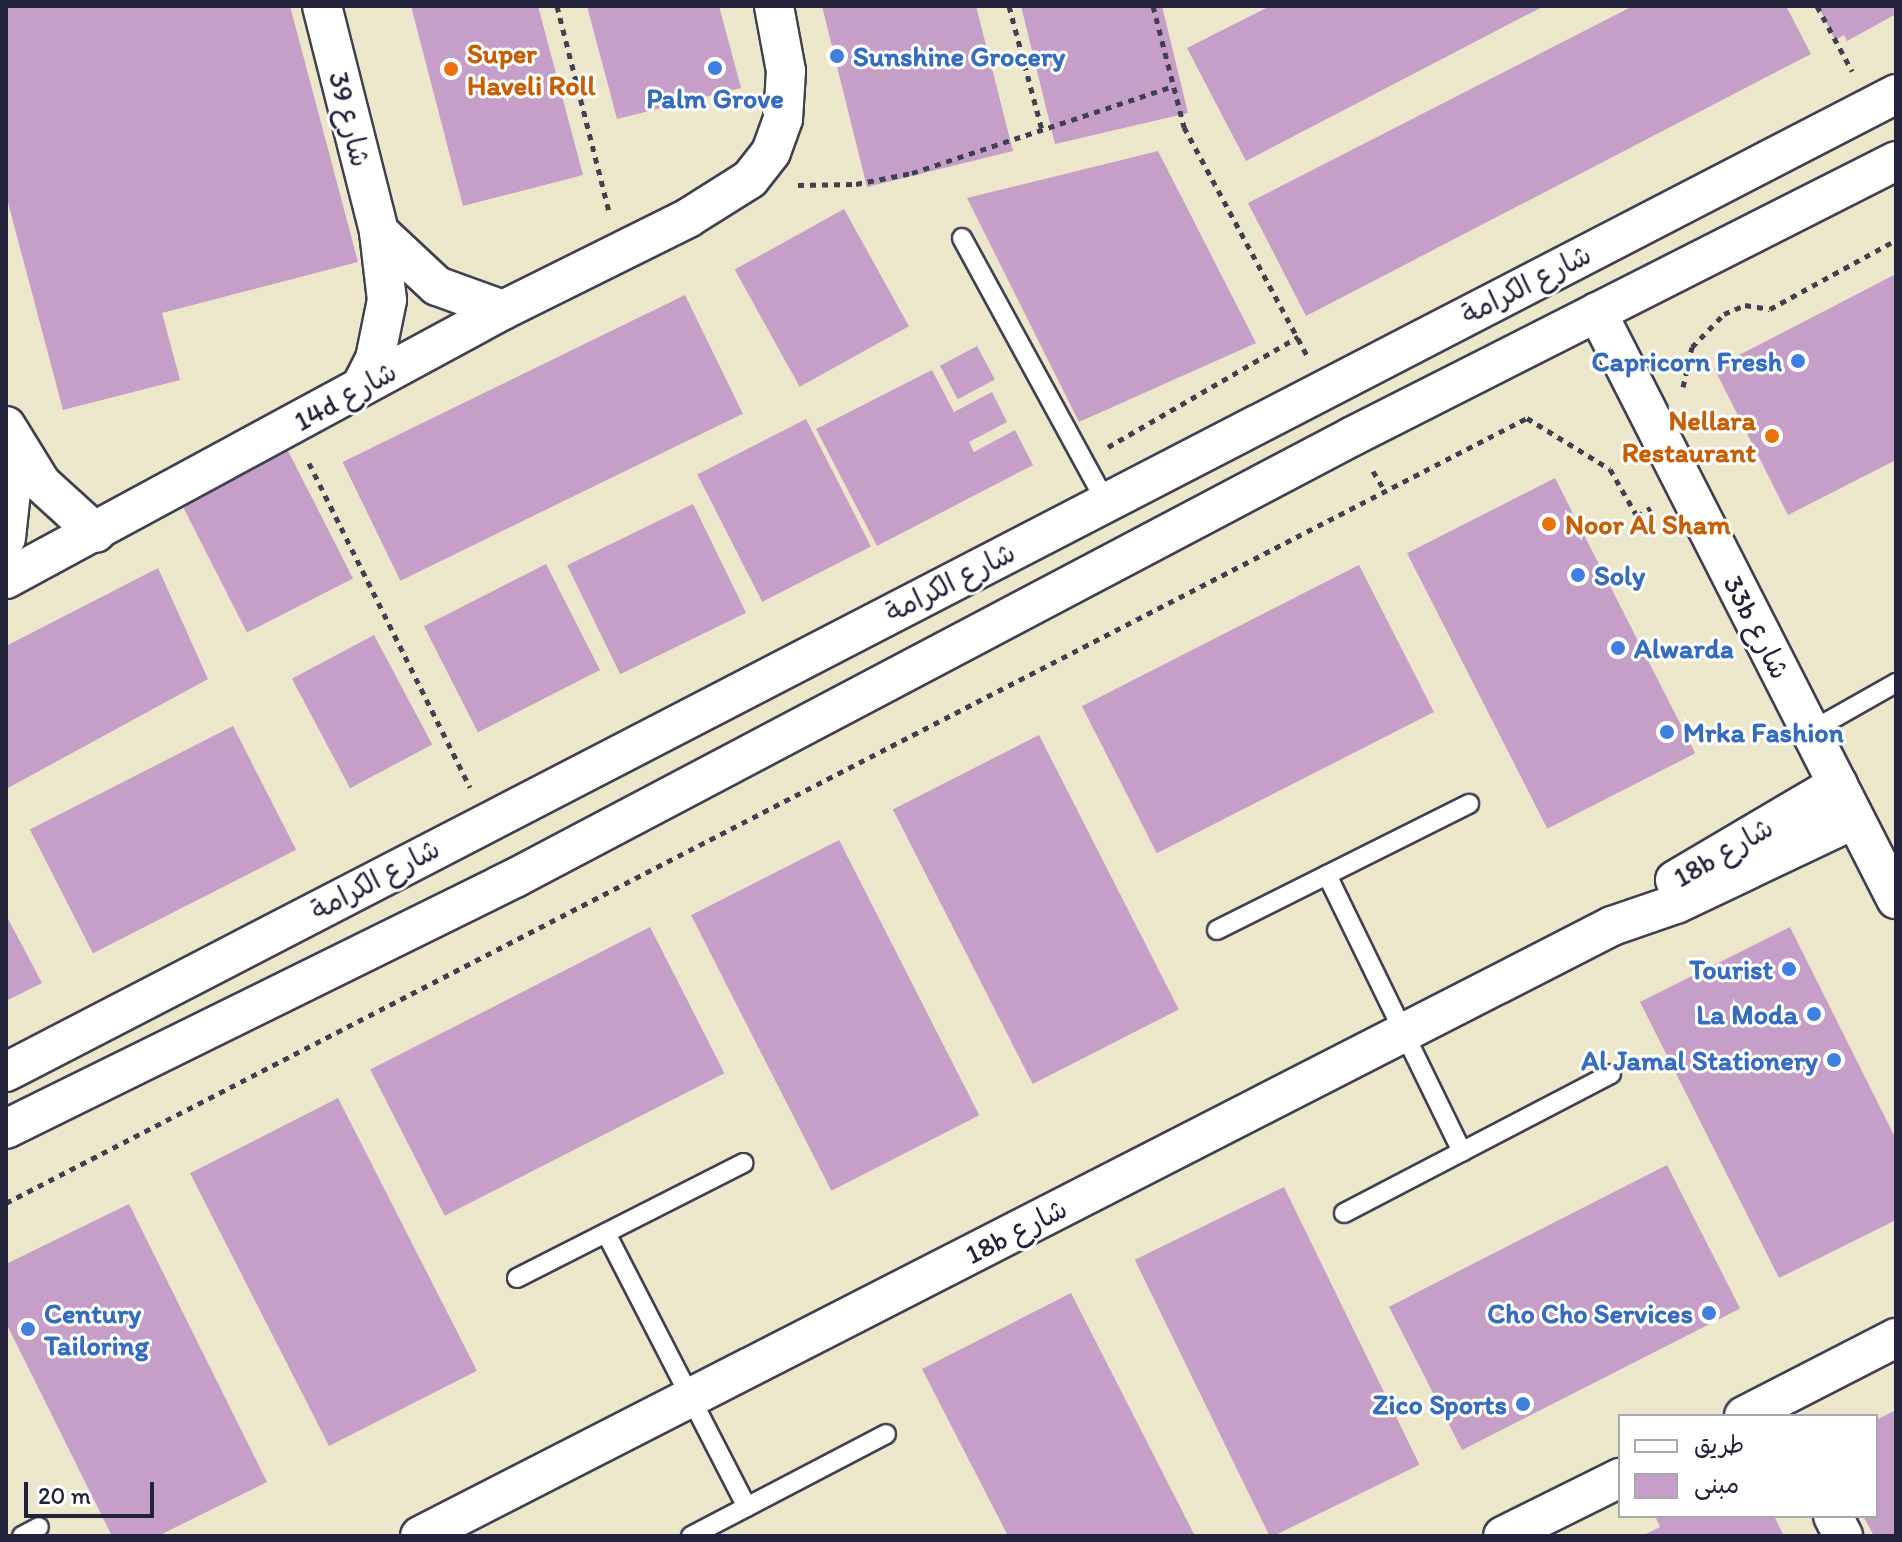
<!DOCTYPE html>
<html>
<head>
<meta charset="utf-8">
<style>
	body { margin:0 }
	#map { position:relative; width:1902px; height:1542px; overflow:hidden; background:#ece7cb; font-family:Itim,"Playpen Sans Arabic",sans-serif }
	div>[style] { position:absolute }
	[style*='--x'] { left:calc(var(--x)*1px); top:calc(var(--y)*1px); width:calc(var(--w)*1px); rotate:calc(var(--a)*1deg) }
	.building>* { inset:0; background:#c59fc7; transform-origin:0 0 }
	.path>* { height:5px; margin-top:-2.5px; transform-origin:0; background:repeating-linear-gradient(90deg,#404051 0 6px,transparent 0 12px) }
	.roads { filter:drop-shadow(2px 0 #404051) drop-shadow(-2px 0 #404051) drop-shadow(0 2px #404051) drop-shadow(0 -2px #404051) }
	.lane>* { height:18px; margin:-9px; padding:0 9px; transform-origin:9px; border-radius:9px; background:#fff }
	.street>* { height:38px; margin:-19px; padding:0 19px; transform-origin:19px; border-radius:19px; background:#fff }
	.dots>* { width:22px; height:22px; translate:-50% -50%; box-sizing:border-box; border:4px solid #fff; border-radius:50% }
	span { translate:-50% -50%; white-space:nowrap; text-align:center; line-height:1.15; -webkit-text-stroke:6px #fff; paint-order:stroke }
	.food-label { font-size:28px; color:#c56008; font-weight:700 }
	.left { translate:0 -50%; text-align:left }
	.right { translate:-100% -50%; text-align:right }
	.shop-label { font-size:28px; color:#366cbe; font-weight:700 }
	.street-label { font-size:28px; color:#22223b }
	.frame { position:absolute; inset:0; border:8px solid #22223b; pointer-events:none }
	.legend { position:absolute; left:1618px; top:1414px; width:260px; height:104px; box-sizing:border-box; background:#fff; border:2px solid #a7a7b1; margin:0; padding:10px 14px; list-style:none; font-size:24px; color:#22223b }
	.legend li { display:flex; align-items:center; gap:16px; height:40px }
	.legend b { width:40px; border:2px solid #a7a7b1 }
	.scale { position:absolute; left:24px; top:1482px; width:130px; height:36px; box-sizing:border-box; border:4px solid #22223b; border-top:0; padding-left:10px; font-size:24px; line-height:28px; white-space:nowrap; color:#22223b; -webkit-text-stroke:6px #fff; paint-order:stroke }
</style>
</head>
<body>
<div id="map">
	<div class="building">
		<i style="clip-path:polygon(6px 6px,290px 6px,358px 262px,162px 313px,180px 380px,63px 410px,6px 195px)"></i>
		<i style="clip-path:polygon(411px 6px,538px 6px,583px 175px,463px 206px)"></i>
		<i style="clip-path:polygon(587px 6px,719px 6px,741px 88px,617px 119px)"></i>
		<i style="clip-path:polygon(822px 6px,976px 6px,1013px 151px,867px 187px)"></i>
		<i style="clip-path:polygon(1021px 6px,1162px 6px,1188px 113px,1055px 144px)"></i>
		<i style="clip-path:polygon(1270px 6px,1544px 6px,1246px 161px,1187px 48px)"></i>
		<i style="clip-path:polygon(1633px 6px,1786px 6px,1811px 54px,1306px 316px,1248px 203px)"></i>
		<i style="clip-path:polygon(1818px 6px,1896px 6px,1896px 14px,1847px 41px,1844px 35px,1835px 40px)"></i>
		<i style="clip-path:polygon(1158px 151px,1256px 343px,1079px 422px,967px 198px)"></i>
		<i style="left:844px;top:209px;width:134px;height:125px;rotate:61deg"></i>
		<i style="clip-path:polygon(1896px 274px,1896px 460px,1788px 515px,1714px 368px)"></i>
		<i style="left:685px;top:295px;width:132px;height:381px;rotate:64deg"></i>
		<i style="left:977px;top:346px;width:38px;height:42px;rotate:62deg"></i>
		<i style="clip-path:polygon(932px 370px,954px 412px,992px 392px,1007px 422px,969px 442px,974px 452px,1015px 430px,1033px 465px,877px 546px,816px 429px)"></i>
		<i style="left:806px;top:419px;width:143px;height:122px;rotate:63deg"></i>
		<i style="left:284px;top:443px;width:152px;height:119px;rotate:63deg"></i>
		<i style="left:1555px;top:478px;width:309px;height:166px;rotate:63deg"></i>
		<i style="left:693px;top:504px;width:121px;height:140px;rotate:64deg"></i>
		<i style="left:546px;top:564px;width:119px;height:137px;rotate:63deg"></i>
		<i style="left:1359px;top:565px;width:165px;height:311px;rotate:63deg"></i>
		<i style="clip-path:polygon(158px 568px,208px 679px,6px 789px,6px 646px)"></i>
		<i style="left:374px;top:635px;width:124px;height:93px;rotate:62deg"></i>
		<i style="left:233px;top:726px;width:139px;height:228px;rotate:63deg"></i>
		<i style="left:1039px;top:735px;width:308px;height:164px;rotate:63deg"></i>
		<i style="left:839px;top:840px;width:309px;height:166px;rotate:63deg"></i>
		<i style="clip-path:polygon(6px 915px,42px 983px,6px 1001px)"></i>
		<i style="left:650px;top:927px;width:164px;height:314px;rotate:63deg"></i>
		<i style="clip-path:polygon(1790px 927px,1896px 1139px,1896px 1220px,1779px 1278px,1640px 1002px)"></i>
		<i style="left:338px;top:1098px;width:306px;height:166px;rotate:63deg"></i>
		<i style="left:1667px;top:1165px;width:161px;height:312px;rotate:63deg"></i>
		<i style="left:1284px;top:1187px;width:309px;height:166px;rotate:64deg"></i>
		<i style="clip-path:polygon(129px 1204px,267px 1482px,158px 1536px,112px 1536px,6px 1323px,6px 1264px)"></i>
		<i style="clip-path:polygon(1071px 1293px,1195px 1536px,1008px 1536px,922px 1369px)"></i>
		<i style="clip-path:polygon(1896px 1410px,1896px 1536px,1874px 1536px,1863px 1516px,1876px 1516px,1876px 1420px)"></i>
		<i style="clip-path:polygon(1655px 1516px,1774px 1516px,1784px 1536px,1642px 1536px,1660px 1527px)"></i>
	</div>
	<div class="path">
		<i style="--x:557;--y:6;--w:211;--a:75.8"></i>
		<i style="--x:1009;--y:6;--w:128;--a:75.1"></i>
		<i style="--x:1153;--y:6;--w:125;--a:75.6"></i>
		<i style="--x:1184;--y:127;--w:259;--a:61.7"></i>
		<i style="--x:1817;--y:6;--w:74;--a:61.7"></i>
		<i style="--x:798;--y:185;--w:58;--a:-1"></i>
		<i style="--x:856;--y:184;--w:57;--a:-11.1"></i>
		<i style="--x:912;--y:173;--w:272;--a:-18.4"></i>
		<i style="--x:1683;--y:387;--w:41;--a:-77.3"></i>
		<i style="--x:1692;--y:347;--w:46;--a:-45.9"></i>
		<i style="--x:1724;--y:314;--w:23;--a:-23"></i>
		<i style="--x:1745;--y:305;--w:25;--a:9"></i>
		<i style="--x:1770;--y:309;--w:144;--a:-28.7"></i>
		<i style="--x:1108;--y:447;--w:220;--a:-30.1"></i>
		<i style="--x:309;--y:463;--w:362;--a:63.6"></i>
		<i style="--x:1373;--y:471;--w:23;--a:59"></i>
		<i style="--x:6;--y:1203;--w:1712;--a:-27.3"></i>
		<i style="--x:1527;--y:418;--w:97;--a:31.6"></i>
		<i style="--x:1610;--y:469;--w:54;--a:60.1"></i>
		<i style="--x:1637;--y:516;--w:16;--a:-30"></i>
	</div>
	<div class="roads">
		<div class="lane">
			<i style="--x:962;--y:238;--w:301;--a:61.4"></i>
			<i style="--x:1811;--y:731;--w:98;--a:-29.5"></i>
			<i style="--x:1327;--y:875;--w:308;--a:64"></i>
			<i style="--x:1217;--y:930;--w:282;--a:-26.6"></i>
			<i style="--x:1344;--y:1213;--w:301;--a:-27.5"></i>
			<i style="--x:606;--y:1233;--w:308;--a:62.8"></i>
			<i style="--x:517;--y:1278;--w:254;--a:-26.9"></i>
			<i style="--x:22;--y:1536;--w:19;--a:-28"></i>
			<i style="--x:691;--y:1536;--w:220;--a:-27.6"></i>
		</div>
		<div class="street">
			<i style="--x:322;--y:6;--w:233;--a:75.8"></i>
			<i style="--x:379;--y:232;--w:68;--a:83.3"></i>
			<i style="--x:387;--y:300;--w:60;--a:101.5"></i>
			<i style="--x:375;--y:359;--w:30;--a:117"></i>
			<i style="--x:379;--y:232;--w:79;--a:43"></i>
			<i style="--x:437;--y:286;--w:70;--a:20"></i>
			<i style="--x:1597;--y:312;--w:659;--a:63.01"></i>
			<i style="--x:6;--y:426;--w:67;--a:58.4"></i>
			<i style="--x:41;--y:483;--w:74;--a:42.3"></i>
			<i style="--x:6;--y:538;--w:47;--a:-83.9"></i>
			<i style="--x:11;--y:491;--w:57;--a:-95"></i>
			<i style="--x:6;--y:579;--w:565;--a:-28.42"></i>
			<i style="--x:503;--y:310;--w:207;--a:-26.4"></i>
			<i style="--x:688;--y:218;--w:73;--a:-32.2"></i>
			<i style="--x:750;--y:179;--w:34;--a:-52"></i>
			<i style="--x:771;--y:152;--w:35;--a:-70"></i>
			<i style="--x:783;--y:119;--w:48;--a:-86.4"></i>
			<i style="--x:786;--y:71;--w:66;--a:-100.5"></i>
			<i style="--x:1675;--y:880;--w:189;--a:-30.5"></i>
			<i style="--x:6;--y:1072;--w:2128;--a:-27.36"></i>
			<i style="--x:6;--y:1129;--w:568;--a:-26.25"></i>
			<i style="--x:515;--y:878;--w:947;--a:-27.81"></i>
			<i style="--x:1353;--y:436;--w:609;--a:-26.86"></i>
			<i style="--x:1744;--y:1416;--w:171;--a:-27.2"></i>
			<i style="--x:1833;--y:1516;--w:22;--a:63"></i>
			<i style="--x:420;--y:1536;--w:1339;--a:-27.1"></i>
			<i style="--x:1612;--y:926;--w:68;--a:-19"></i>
			<i style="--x:1676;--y:904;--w:198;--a:-25.4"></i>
			<i style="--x:1503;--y:1536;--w:131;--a:-26.4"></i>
		</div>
	</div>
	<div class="dots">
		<i style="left:837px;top:56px;background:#3f7fe0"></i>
		<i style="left:715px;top:68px;background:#3f7fe0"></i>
		<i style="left:451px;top:69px;background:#e8710a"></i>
		<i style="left:1798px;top:361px;background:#3f7fe0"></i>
		<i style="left:1772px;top:436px;background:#e8710a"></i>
		<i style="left:1549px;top:524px;background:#e8710a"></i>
		<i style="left:1578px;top:575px;background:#3f7fe0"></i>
		<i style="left:1618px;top:648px;background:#3f7fe0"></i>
		<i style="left:1667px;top:732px;background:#3f7fe0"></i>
		<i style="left:1789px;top:969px;background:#3f7fe0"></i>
		<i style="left:1814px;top:1014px;background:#3f7fe0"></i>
		<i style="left:1834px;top:1060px;background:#3f7fe0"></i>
		<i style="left:1709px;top:1313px;background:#3f7fe0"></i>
		<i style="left:28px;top:1329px;background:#3f7fe0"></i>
		<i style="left:1523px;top:1404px;background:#3f7fe0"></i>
	</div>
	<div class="food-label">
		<span class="left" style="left:467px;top:69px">Super<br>Haveli Roll</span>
		<span class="right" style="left:1756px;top:436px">Nellara<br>Restaurant</span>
		<span class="left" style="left:1565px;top:524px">Noor Al Sham</span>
	</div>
	<div class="shop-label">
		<span class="left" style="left:853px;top:56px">Sunshine Grocery</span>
		<span style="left:715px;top:98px">Palm Grove</span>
		<span class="right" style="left:1782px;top:361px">Capricorn Fresh</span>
		<span class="left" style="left:1594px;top:575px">Soly</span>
		<span class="left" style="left:1634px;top:648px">Alwarda</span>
		<span class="left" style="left:1683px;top:732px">Mrka Fashion</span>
		<span class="right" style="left:1773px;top:969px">Tourist</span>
		<span class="right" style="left:1798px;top:1014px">La Moda</span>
		<span class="right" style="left:1818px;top:1060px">Al Jamal Stationery</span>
		<span class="left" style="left:44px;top:1329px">Century<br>Tailoring</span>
		<span class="right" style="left:1693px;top:1313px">Cho Cho Services</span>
		<span class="right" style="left:1507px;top:1404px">Zico Sports</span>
	</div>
	<div class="street-label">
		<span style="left:350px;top:119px;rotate:76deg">شارع 39</span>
		<span style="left:1526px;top:284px;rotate:-27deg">شارع الكرامة</span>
		<span style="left:345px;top:396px;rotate:-29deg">14d شارع</span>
		<span style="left:950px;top:582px;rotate:-27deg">شارع الكرامة</span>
		<span style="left:1757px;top:627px;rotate:63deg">33b شارع</span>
		<span style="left:1723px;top:852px;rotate:-30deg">18b شارع</span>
		<span style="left:375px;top:879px;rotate:-28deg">شارع الكرامة</span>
		<span style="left:1016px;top:1231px;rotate:-27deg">18b شارع</span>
	</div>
	<div class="frame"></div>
	<ul class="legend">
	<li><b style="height:10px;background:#fff"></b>طريق</li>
	<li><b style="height:22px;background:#c59fc7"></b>مبنى</li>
	</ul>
	<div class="scale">20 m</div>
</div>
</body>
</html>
